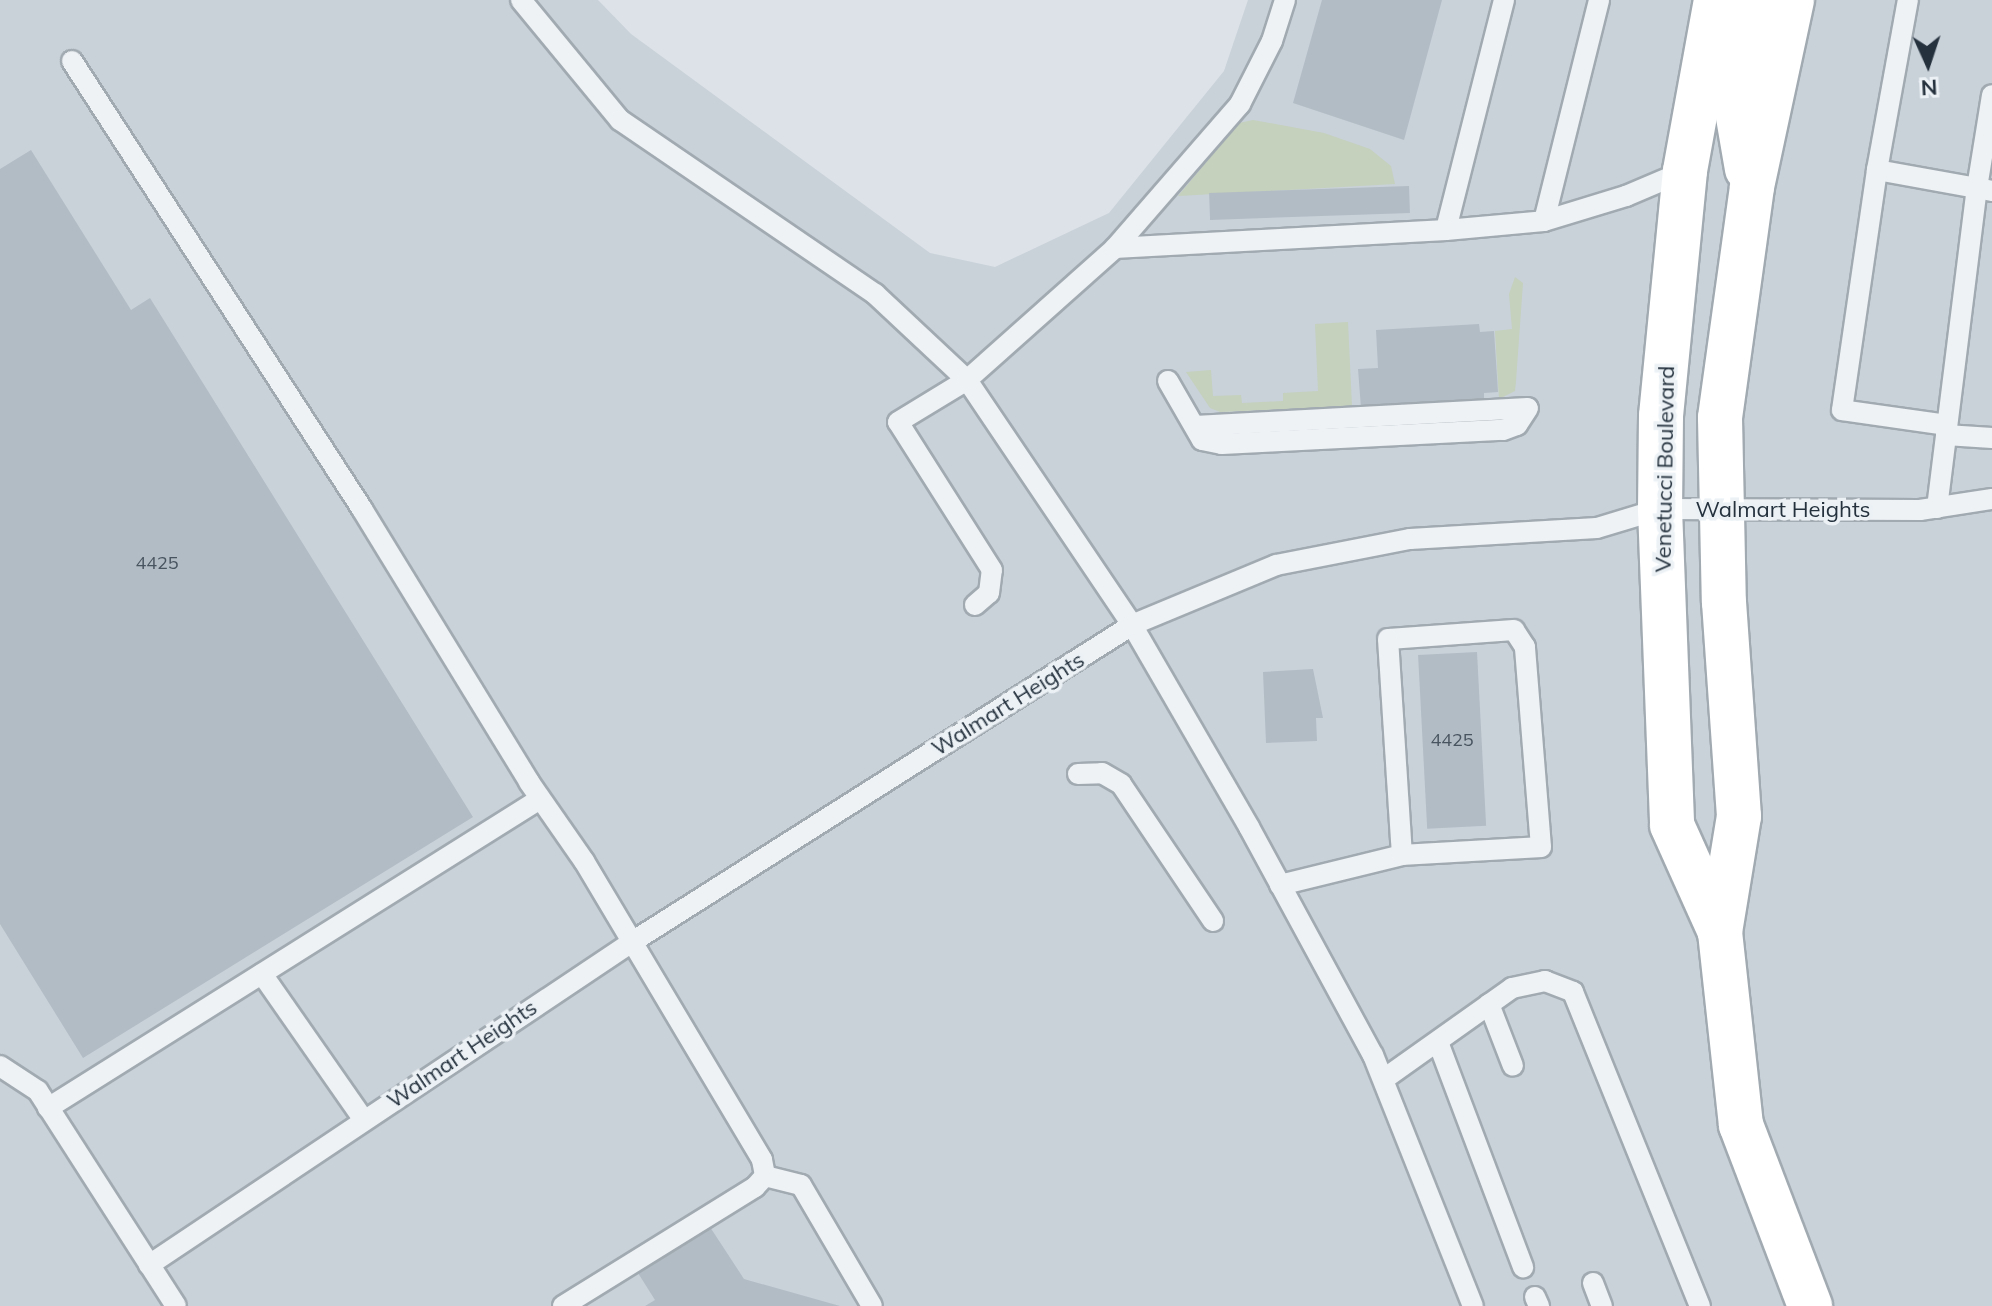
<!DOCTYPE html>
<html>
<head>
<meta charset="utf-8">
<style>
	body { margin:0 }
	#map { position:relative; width:1992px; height:1306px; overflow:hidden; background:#dce2e7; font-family:Mulish,sans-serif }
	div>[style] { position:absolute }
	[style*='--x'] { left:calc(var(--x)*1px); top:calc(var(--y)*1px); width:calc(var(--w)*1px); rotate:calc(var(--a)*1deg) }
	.built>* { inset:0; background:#c9d1d9 }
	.green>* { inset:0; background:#c5d1bc }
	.building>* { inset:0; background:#b2bcc4; transform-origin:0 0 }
	.roads { filter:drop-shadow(2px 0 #a1aab1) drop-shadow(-2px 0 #a1aab1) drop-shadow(0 2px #a1aab1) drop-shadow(0 -2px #a1aab1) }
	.lane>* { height:20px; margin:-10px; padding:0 10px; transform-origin:10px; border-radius:10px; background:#eef2f5 }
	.secondary>* { height:44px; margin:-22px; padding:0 22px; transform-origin:22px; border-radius:22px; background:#fff }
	span { translate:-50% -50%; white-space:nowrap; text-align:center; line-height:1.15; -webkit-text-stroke:7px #ebf1f5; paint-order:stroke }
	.number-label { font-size:18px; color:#485460 }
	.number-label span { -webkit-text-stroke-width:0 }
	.street-label { font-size:22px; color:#25323e }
	.north { position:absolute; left:1888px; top:24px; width:80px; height:80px; -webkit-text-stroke:6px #ebf1f5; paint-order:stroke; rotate:177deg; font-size:22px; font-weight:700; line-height:32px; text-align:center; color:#25323e }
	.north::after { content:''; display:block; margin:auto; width:28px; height:36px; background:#25323e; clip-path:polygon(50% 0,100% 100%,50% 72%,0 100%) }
</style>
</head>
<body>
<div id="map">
	<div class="built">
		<i style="clip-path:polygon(0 0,598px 0,631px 34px,930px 253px,995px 267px,1109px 213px,1224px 71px,1248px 0,1992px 0,1992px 1306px,0 1306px)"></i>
	</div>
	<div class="green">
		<i style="clip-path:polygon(1253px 120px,1324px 133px,1370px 149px,1391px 166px,1395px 184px,1178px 196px,1239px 123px)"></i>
		<i style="clip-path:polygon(1515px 277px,1523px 283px,1516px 381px,1515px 391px,1499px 399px,1495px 331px,1512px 329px,1509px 294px)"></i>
		<i style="clip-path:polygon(1348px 322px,1352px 406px,1220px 412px,1210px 408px,1186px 372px,1211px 370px,1213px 396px,1241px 395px,1242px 403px,1283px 401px,1283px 393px,1318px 391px,1315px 324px)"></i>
	</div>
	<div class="building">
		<i style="clip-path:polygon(1322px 0,1442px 0,1404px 140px,1293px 103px)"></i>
		<i style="clip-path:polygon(31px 150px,131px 310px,150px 298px,473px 817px,83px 1058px,0 924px,0 169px)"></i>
		<i style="left:1409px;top:186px;width:27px;height:200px;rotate:88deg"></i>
		<i style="clip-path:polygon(1479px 324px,1480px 332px,1494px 331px,1498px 392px,1484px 393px,1484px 401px,1361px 408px,1358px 369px,1378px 368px,1376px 330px)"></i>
		<i style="left:1477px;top:652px;width:174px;height:59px;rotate:87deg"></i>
		<i style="clip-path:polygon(1313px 669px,1323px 718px,1316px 718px,1317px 741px,1266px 743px,1263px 672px)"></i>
		<i style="clip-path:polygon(710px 1227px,744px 1279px,840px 1306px,645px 1306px,655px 1300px,638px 1273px)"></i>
	</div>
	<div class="roads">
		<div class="lane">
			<i style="--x:521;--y:0;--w:156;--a:50.5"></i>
			<i style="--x:620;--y:120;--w:309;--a:34.3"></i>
			<i style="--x:875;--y:294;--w:126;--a:43.1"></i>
			<i style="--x:967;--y:380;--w:295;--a:56"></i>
			<i style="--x:1132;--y:625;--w:233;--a:59.9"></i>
			<i style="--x:1249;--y:827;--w:260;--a:61.5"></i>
			<i style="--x:1373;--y:1055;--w:270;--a:68.3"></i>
			<i style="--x:1504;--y:0;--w:237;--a:104.2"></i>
			<i style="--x:1446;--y:230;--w:98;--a:-5.2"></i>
			<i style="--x:1544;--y:221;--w:228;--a:-76"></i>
			<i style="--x:72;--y:61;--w:534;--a:57.08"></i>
			<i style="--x:362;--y:509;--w:320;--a:58.5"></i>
			<i style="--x:529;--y:782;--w:96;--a:55.2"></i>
			<i style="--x:584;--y:861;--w:348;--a:59.2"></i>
			<i style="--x:762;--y:1160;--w:16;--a:79"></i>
			<i style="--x:765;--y:1176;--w:15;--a:132"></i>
			<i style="--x:755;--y:1187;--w:226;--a:148.2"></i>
			<i style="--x:1877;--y:170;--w:173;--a:-79.7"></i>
			<i style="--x:1544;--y:221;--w:86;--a:-17"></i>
			<i style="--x:1626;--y:196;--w:64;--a:-23"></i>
			<i style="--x:1115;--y:248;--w:331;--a:-3.1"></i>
			<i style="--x:1168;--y:381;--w:68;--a:60"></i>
			<i style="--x:1202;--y:440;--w:20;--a:11"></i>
			<i style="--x:1222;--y:444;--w:281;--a:-2.9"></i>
			<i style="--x:1503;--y:430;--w:15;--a:-20"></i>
			<i style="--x:1517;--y:425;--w:20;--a:-57"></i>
			<i style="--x:1947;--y:425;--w:106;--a:-171.9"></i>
			<i style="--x:1842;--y:410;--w:243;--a:-81.7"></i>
			<i style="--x:1877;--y:170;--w:102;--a:10.2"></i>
			<i style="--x:1977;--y:188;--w:94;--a:-80.8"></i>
			<i style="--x:1195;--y:426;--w:333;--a:-3.1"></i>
			<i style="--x:1946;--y:435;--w:46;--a:3.7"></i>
			<i style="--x:1937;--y:508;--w:322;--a:-82.9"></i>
			<i style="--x:1977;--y:188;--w:15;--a:11"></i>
			<i style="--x:975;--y:605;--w:18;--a:-41"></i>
			<i style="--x:989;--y:593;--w:23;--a:-83"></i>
			<i style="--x:992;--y:570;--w:175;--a:-122.4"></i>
			<i style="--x:898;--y:422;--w:81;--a:-31.3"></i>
			<i style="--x:967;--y:380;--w:198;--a:-41.7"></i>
			<i style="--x:1115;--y:248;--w:191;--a:-49"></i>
			<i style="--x:1240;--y:104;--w:71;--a:-63.1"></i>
			<i style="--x:1272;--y:41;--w:43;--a:-72.4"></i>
			<i style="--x:1078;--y:774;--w:24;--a:-2"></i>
			<i style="--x:1102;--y:773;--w:22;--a:30"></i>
			<i style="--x:1121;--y:784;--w:165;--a:56.1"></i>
			<i style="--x:1280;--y:885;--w:126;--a:-13.8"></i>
			<i style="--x:1402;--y:855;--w:139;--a:-3.3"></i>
			<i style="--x:1541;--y:847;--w:201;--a:-94.6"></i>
			<i style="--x:1525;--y:647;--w:20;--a:-123"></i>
			<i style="--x:1514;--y:630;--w:126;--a:175.9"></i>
			<i style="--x:1388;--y:639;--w:216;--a:86.3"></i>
			<i style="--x:262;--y:974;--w:177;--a:55.1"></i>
			<i style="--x:1489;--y:1004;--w:66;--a:68.8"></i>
			<i style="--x:1438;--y:1042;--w:241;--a:69.3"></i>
			<i style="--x:0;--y:1066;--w:45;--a:33.3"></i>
			<i style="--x:38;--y:1091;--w:255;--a:57.3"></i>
			<i style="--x:1384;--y:1079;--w:157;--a:-35.4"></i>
			<i style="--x:1512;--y:988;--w:34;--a:-12"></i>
			<i style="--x:1545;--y:981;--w:30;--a:21"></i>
			<i style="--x:1573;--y:992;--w:339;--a:68"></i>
			<i style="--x:48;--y:1108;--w:581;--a:-32.13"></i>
			<i style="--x:765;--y:1176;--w:37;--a:14"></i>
			<i style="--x:801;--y:1185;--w:140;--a:59.6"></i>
			<i style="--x:149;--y:1265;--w:581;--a:-33.77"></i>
			<i style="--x:632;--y:942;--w:592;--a:-32.37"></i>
			<i style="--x:1132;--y:625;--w:156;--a:-22.6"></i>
			<i style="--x:1276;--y:565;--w:136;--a:-11"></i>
			<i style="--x:1410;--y:539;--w:187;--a:-3.4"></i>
			<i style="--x:1597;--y:528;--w:66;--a:-16.8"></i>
			<i style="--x:1660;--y:509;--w:260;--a:0.2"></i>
			<i style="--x:1920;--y:510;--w:73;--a:-8.7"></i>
			<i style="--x:1593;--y:1283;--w:25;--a:69"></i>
			<i style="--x:1535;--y:1297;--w:10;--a:66"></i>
		</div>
		<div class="secondary">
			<i style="--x:1716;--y:0;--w:174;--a:100.3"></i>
			<i style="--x:1685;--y:171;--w:246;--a:95.6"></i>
			<i style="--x:1661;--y:416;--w:93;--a:90.6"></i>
			<i style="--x:1660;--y:509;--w:316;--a:87.8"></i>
			<i style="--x:1672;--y:825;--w:117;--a:65.8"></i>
			<i style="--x:1792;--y:0;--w:191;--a:102.1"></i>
			<i style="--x:1752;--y:187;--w:233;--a:97.9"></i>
			<i style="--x:1720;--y:418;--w:184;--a:88.8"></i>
			<i style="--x:1724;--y:602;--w:215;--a:86"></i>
			<i style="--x:1739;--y:816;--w:118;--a:99.3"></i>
			<i style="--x:1720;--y:932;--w:194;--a:83.8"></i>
			<i style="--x:1741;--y:1125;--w:194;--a:69.1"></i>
			<i style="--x:1747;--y:169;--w:65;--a:-99.8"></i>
			<i style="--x:1736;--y:105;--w:107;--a:-79.7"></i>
		</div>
	</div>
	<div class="number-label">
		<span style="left:157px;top:563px">4425</span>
		<span style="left:1452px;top:740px">4425</span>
	</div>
	<div class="street-label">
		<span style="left:1665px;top:469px;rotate:-89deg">Venetucci Boulevard</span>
		<span style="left:1783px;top:510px">Walmart Heights</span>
		<span style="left:1008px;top:704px;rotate:-32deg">Walmart Heights</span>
		<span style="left:462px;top:1054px;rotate:-34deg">Walmart Heights</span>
	</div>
	<div class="north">N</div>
</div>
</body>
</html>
